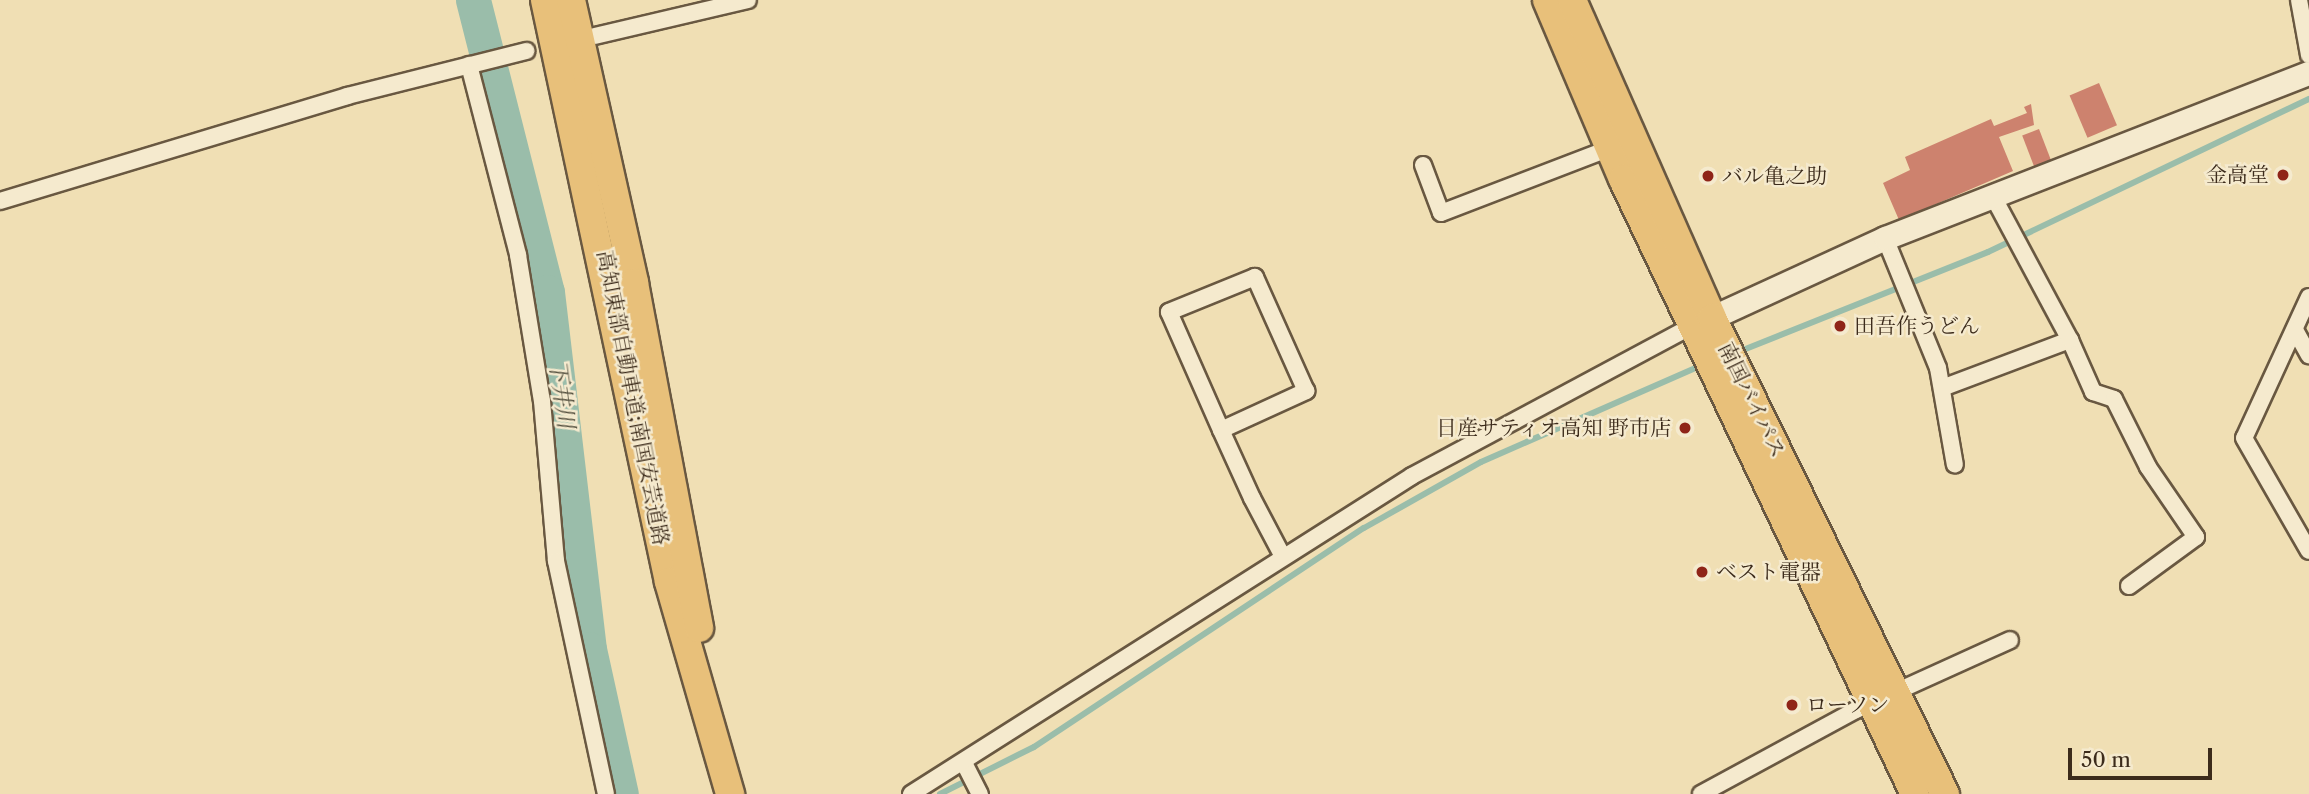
<!DOCTYPE html>
<html>
<head>
<meta charset="utf-8">
<style>
	body { margin:0 }
	#map { position:relative; width:2309px; height:794px; overflow:hidden; background:#f0dfb4; font-family:"Libre Caslon Text","Noto Serif JP",serif }
	div>[style] { position:absolute }
	[style*='--x'] { left:calc(var(--x)*1px); top:calc(var(--y)*1px); width:calc(var(--w)*1px); rotate:calc(var(--a)*1deg) }
	.stream>* { height:6px; margin:-3px; padding:0 3px; transform-origin:3px; border-radius:3px; background:#9abdaa }
	.river>* { height:35px; margin:-17.5px; padding:0 17.5px; transform-origin:17.5px; border-radius:17.5px; background:#9abdaa }
	.building>* { inset:0; background:#cd826e; transform-origin:0 0 }
	.roads { filter:drop-shadow(2px 0 #695841) drop-shadow(-2px 0 #695841) drop-shadow(0 2px #695841) drop-shadow(0 -2px #695841) }
	.street>* { height:16px; margin:-8px; padding:0 8px; transform-origin:8px; border-radius:8px; background:#f5eace }
	.secondary>* { height:23px; margin:-11.5px; padding:0 11.5px; transform-origin:11.5px; border-radius:11.5px; background:#f5eace }
	.highway>* { height:28px; margin:-14px; padding:0 14px; transform-origin:14px; border-radius:14px; background:#e8c07a }
	.dots>* { width:19px; height:19px; translate:-50% -50%; box-sizing:border-box; border:4px solid #f5eace; border-radius:50% }
	span { translate:-50% -50%; white-space:nowrap; text-align:center; line-height:1.15; -webkit-text-stroke:5px #f5eace; paint-order:stroke }
	.poi-label { font-size:21px; color:#3c2b1b }
	.right { translate:-100% -50%; text-align:right }
	.left { translate:0 -50%; text-align:left }
	.street-label { font-size:21px; color:#3c2b1b }
	.water-label { font-size:23px; color:#54503f; font-style:italic }
	.scale { position:absolute; left:2068px; top:748px; width:144px; height:32px; box-sizing:border-box; border:4px solid #3c2b1b; border-top:0; padding-left:9px; font-size:21px; line-height:24px; white-space:nowrap; color:#3c2b1b; -webkit-text-stroke:5px #f5eace; paint-order:stroke }
</style>
</head>
<body>
<div id="map">
	<div class="stream">
		<i style="--x:1738;--y:352;--w:269;--a:-21.8"></i>
		<i style="--x:1988;--y:252;--w:356;--a:-25.5"></i>
		<i style="--x:940;--y:794;--w:105;--a:-26.6"></i>
		<i style="--x:1034;--y:747;--w:396;--a:-33.6"></i>
		<i style="--x:1364;--y:528;--w:134;--a:-29.4"></i>
		<i style="--x:1481;--y:462;--w:241;--a:-23.7"></i>
	</div>
	<div class="river">
		<i style="--x:473;--y:0;--w:301;--a:75.8"></i>
		<i style="--x:547;--y:292;--w:359;--a:83.3"></i>
		<i style="--x:589;--y:649;--w:148;--a:77.6"></i>
	</div>
	<div class="building">
		<i style="left:2099px;top:83px;width:46px;height:32px;rotate:67deg"></i>
		<i style="clip-path:polygon(2031px 104px,2034px 125px,1999px 137px,2013px 171px,1899px 220px,1883px 183px,1910px 170px,1905px 157px,1991px 119px,1994px 126px,2027px 113px,2024px 107px)"></i>
		<i style="left:2039px;top:129px;width:33px;height:18px;rotate:69deg"></i>
	</div>
	<div class="roads">
		<div class="street">
			<i style="--x:2299;--y:0;--w:56;--a:79.7"></i>
			<i style="--x:595;--y:36;--w:157;--a:-13.2"></i>
			<i style="--x:469;--y:65;--w:196;--a:75.5"></i>
			<i style="--x:518;--y:255;--w:148;--a:80.7"></i>
			<i style="--x:542;--y:401;--w:161;--a:85"></i>
			<i style="--x:556;--y:561;--w:238;--a:77.9"></i>
			<i style="--x:1423;--y:165;--w:51;--a:69.4"></i>
			<i style="--x:1441;--y:213;--w:181;--a:-21"></i>
			<i style="--x:0;--y:201;--w:363;--a:-16.8"></i>
			<i style="--x:347;--y:96;--w:185;--a:-14.1"></i>
			<i style="--x:1885;--y:238;--w:140;--a:67.8"></i>
			<i style="--x:1938;--y:368;--w:98;--a:80.1"></i>
			<i style="--x:2309;--y:297;--w:155;--a:114.7"></i>
			<i style="--x:2244;--y:438;--w:130;--a:60.1"></i>
			<i style="--x:2295;--y:330;--w:29;--a:61"></i>
			<i style="--x:2070;--y:340;--w:57;--a:66.1"></i>
			<i style="--x:2093;--y:392;--w:22;--a:18"></i>
			<i style="--x:2114;--y:399;--w:76;--a:63.4"></i>
			<i style="--x:2148;--y:467;--w:85;--a:55.6"></i>
			<i style="--x:2196;--y:537;--w:83;--a:143.8"></i>
			<i style="--x:1942;--y:388;--w:137;--a:-20.6"></i>
			<i style="--x:2070;--y:340;--w:161;--a:-118.2"></i>
			<i style="--x:1221;--y:430;--w:94;--a:-24.6"></i>
			<i style="--x:1306;--y:391;--w:125;--a:-114.1"></i>
			<i style="--x:1255;--y:277;--w:93;--a:157.9"></i>
			<i style="--x:1169;--y:312;--w:129;--a:66.2"></i>
			<i style="--x:1221;--y:430;--w:75;--a:65.5"></i>
			<i style="--x:1252;--y:498;--w:64;--a:62.2"></i>
			<i style="--x:964;--y:763;--w:35;--a:63"></i>
			<i style="--x:911;--y:794;--w:593;--a:-32.4"></i>
			<i style="--x:1412;--y:476;--w:318;--a:-28.2"></i>
			<i style="--x:1701;--y:794;--w:176;--a:-28.5"></i>
			<i style="--x:1856;--y:710;--w:169;--a:-24.4"></i>
		</div>
		<div class="secondary">
			<i style="--x:1698;--y:324;--w:206;--a:-24.7"></i>
			<i style="--x:1885;--y:238;--w:455;--a:-21.3"></i>
		</div>
		<div class="highway">
			<i style="--x:545;--y:0;--w:595;--a:77.97"></i>
			<i style="--x:669;--y:582;--w:221;--a:73.9"></i>
			<i style="--x:571;--y:0;--w:290;--a:77.4"></i>
			<i style="--x:634;--y:283;--w:351;--a:79.3"></i>
			<i style="--x:1547;--y:0;--w:194;--a:67"></i>
			<i style="--x:1623;--y:179;--w:681;--a:64.6"></i>
			<i style="--x:1572;--y:0;--w:347;--a:66.2"></i>
			<i style="--x:1712;--y:318;--w:530;--a:63.92"></i>
		</div>
	</div>
	<div class="dots">
		<i style="left:2283px;top:175px;background:#8f2418"></i>
		<i style="left:1708px;top:176px;background:#8f2418"></i>
		<i style="left:1840px;top:326px;background:#8f2418"></i>
		<i style="left:1685px;top:428px;background:#8f2418"></i>
		<i style="left:1702px;top:572px;background:#8f2418"></i>
		<i style="left:1792px;top:705px;background:#8f2418"></i>
	</div>
	<div class="poi-label">
		<span class="right" style="left:2269px;top:175px">金高堂</span>
		<span class="left" style="left:1722px;top:176px">バル亀之助</span>
		<span class="left" style="left:1854px;top:326px">田吾作うどん</span>
		<span class="right" style="left:1671px;top:428px">日産サティオ高知 野市店</span>
		<span class="left" style="left:1716px;top:572px">ベスト電器</span>
		<span class="left" style="left:1806px;top:705px">ローソン</span>
	</div>
	<div class="street-label">
		<span style="left:633px;top:398px;rotate:79deg">高知東部自動車道;南国安芸道路</span>
		<span style="left:1752px;top:400px;rotate:64deg">南国バイパス</span>
	</div>
	<div class="water-label">
		<span style="left:562px;top:394px;rotate:82deg">下井川</span>
	</div>
	<div class="scale">50 m</div>
</div>
</body>
</html>
